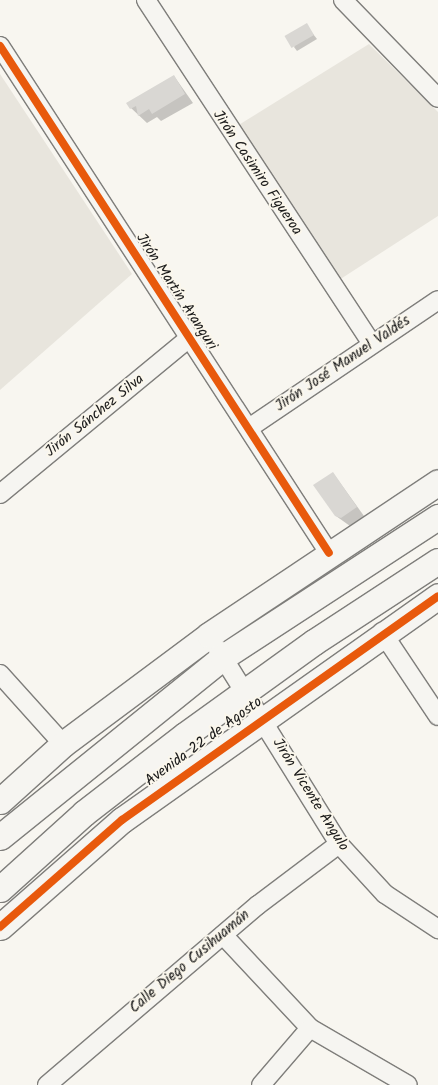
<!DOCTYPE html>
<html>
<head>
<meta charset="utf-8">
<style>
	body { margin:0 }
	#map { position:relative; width:438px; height:1085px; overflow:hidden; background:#f8f6f0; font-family:Kalam,sans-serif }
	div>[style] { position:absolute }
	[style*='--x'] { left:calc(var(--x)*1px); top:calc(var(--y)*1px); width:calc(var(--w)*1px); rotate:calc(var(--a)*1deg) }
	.green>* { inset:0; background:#e8e5dd }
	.shadow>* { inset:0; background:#0003 }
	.building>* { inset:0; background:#d9d7d3; transform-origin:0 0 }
	.roads { filter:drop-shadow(1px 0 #7f7e7b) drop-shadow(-1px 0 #7f7e7b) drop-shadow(0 1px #7f7e7b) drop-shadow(0 -1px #7f7e7b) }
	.street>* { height:18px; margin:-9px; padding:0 9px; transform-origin:9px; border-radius:9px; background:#f6f5f1 }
	.secondary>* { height:25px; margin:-12.5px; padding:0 12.5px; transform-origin:12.5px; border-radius:12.5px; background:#f6f5f1 }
	.cycleway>* { height:8px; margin:-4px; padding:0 4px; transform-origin:4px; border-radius:4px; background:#e8590c }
	span { translate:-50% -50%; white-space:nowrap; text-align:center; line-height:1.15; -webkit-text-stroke:4px #fbf7ec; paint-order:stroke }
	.street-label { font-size:15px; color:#1c1c1c }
</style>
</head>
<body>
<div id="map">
	<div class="green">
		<i style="clip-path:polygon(369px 44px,438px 112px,438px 216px,339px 280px,237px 126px)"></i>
		<i style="clip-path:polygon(0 74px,132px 274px,0 390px)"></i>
	</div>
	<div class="shadow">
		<i style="clip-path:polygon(306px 25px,317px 39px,297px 51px,294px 47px)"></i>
		<i style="clip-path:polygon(174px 76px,193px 103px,161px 121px,157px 117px,147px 123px,131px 108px)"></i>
		<i style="clip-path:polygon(333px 473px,364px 516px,350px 526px,336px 516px)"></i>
	</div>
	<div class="building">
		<i style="left:307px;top:23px;width:14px;height:26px;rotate:60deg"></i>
		<i style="clip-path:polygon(174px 75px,185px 94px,152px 114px,149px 109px,138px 116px,136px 106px,130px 109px,126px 103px)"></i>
		<i style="clip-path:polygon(333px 472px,357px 507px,341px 518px,335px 516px,313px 485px)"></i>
	</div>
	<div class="roads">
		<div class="street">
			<i style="--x:146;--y:0;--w:410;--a:56.7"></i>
			<i style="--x:343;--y:0;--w:136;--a:45.9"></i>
			<i style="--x:0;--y:46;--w:604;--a:57.02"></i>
			<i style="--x:249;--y:428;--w:228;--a:-34.1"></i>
			<i style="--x:0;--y:494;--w:245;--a:-39.5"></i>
			<i style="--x:382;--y:632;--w:101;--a:56.3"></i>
			<i style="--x:217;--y:648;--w:231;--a:58.1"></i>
			<i style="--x:339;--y:844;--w:68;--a:47.4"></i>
			<i style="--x:385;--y:894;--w:64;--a:33.4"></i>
			<i style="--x:0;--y:674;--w:94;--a:48"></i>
			<i style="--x:223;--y:935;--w:127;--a:46.9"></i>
			<i style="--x:310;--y:1028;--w:113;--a:30.2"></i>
			<i style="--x:47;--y:1085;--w:277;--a:-40.5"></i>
			<i style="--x:258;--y:905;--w:101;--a:-37"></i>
			<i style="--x:261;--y:1085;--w:75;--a:-49.3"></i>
		</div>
		<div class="secondary">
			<i style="--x:0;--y:801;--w:85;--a:-42.1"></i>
			<i style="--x:63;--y:744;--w:182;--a:-36.7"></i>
			<i style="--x:209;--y:635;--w:275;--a:-33.7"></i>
			<i style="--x:0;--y:837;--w:287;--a:-38.9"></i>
			<i style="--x:223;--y:657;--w:257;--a:-33.1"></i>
			<i style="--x:0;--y:889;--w:113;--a:-42.1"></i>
			<i style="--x:84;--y:813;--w:128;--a:-37.7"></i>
			<i style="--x:185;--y:735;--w:159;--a:-35.8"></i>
			<i style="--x:314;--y:642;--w:148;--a:-33.2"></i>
			<i style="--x:0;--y:927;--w:162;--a:-41.3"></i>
			<i style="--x:122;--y:820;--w:387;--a:-35.3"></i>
		</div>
	</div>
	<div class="cycleway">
		<i style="--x:0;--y:46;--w:604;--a:57.02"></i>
		<i style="--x:0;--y:927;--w:162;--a:-41.3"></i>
		<i style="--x:122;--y:820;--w:387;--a:-35.3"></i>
	</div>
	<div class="street-label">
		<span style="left:257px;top:173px;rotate:56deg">Jirón Casimiro Figueroa</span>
		<span style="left:176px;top:292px;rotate:57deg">Jirón Martín Aranguri</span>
		<span style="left:343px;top:364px;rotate:-34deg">Jirón José Manuel Valdés</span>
		<span style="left:95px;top:416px;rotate:-39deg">Jirón Sánchez Silva</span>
		<span style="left:204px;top:742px;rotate:-36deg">Avenida 22 de Agosto</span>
		<span style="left:310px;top:795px;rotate:58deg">Jirón Vicente Angulo</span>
		<span style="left:190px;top:962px;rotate:-40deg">Calle Diego Cusihuamán</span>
	</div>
</div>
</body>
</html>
